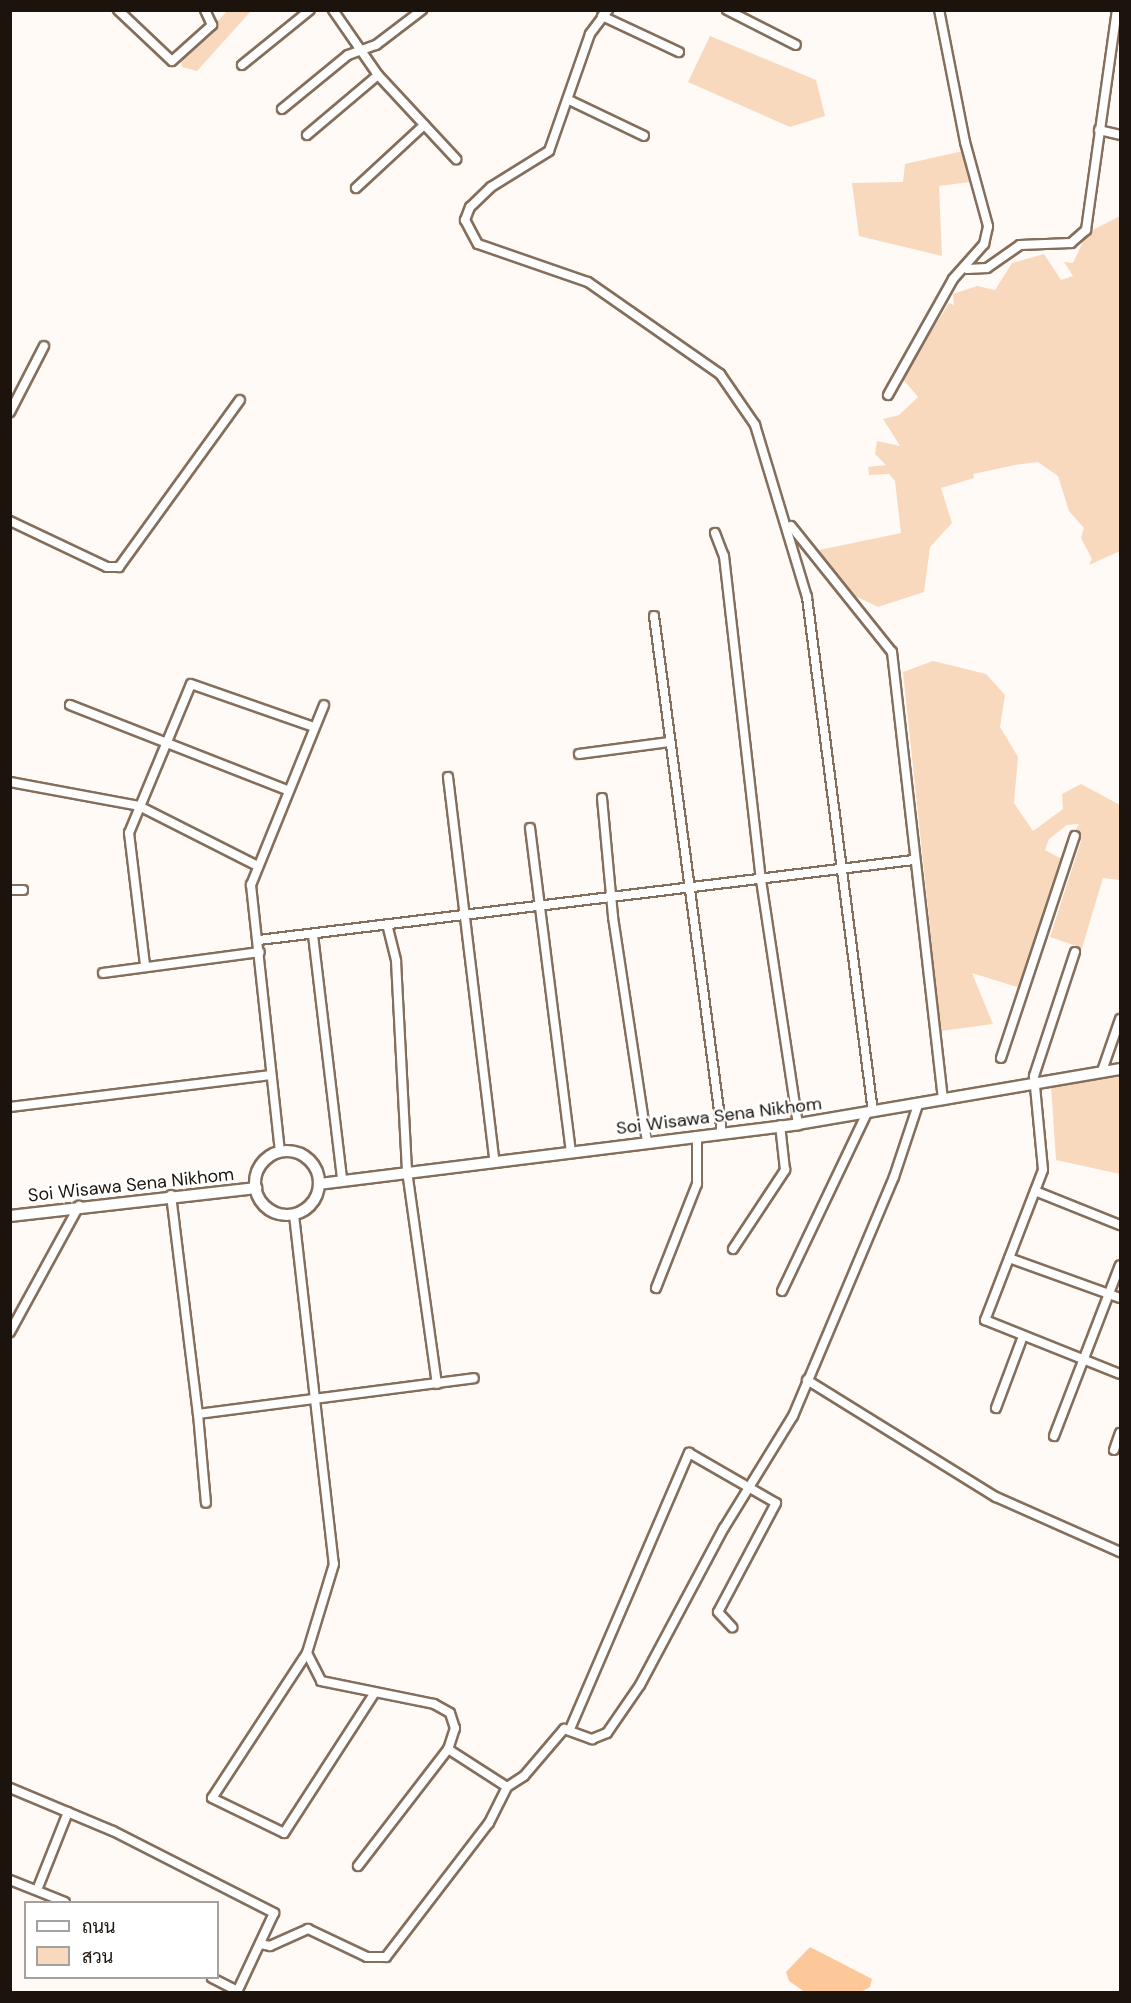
<!DOCTYPE html>
<html>
<head>
<meta charset="utf-8">
<style>
	body { margin:0 }
	#map { position:relative; width:1131px; height:2003px; overflow:hidden; background:#fffaf5; font-family:"DM Sans",Sarabun,sans-serif }
	div>[style] { position:absolute }
	[style*='--x'] { left:calc(var(--x)*1px); top:calc(var(--y)*1px); width:calc(var(--w)*1px); rotate:calc(var(--a)*1deg) }
	.green>* { inset:0; background:#f8d9be }
	.water>* { inset:0; background:#fcc899 }
	.roads { filter:drop-shadow(2px 0 #846e5c) drop-shadow(-2px 0 #846e5c) drop-shadow(0 2px #846e5c) drop-shadow(0 -2px #846e5c) }
	.street>* { height:8px; margin:-4px; padding:0 4px; transform-origin:4px; border-radius:4px; background:#fff }
	.secondary>* { height:10px; margin:-5px; padding:0 5px; transform-origin:5px; border-radius:5px; background:#fff }
	.secondary>.ring { margin:-5px; padding:0; box-sizing:content-box; background:none; border:10px solid #fff; border-radius:50% }
	span { translate:-50% -50%; white-space:nowrap; text-align:center; line-height:1.15; -webkit-text-stroke:4.5px #fff; paint-order:stroke }
	.street-label { font-size:18px; color:#1b130c }
	.frame { position:absolute; inset:0; border:12px solid #1b130c; pointer-events:none }
	.legend { position:absolute; left:24px; top:1901px; width:195px; height:78px; box-sizing:border-box; background:#fff; border:2px solid #a4a19e; margin:0; padding:8px 10px; list-style:none; font-size:18px; color:#1b130c }
	.legend li { display:flex; align-items:center; gap:12px; height:30px }
	.legend b { width:30px; border:2px solid #a4a19e }
</style>
</head>
<body>
<div id="map">
	<div class="green">
		<i style="clip-path:polygon(227px 11px,251px 11px,197px 71px,182px 67px,181px 61px)"></i>
		<i style="clip-path:polygon(710px 36px,816px 80px,825px 116px,790px 127px,688px 82px)"></i>
		<i style="clip-path:polygon(963px 151px,970px 182px,939px 186px,942px 256px,859px 236px,852px 183px,903px 182px,905px 164px)"></i>
		<i style="clip-path:polygon(1120px 216px,1120px 551px,1089px 565px,1092px 559px,1081px 538px,1084px 528px,1069px 511px,1058px 476px,1038px 462px,1015px 465px,973px 474px,974px 478px,941px 488px,952px 523px,930px 547px,924px 592px,878px 607px,843px 590px,819px 550px,901px 533px,895px 481px,889px 474px,869px 475px,868px 467px,886px 465px,875px 454px,877px 441px,900px 446px,883px 419px,899px 415px,918px 397px,902px 378px,949px 303px,954px 305px,953px 294px,977px 286px,995px 290px,1012px 263px,1044px 254px,1061px 280px,1073px 276px,1064px 262px,1073px 263px,1087px 233px)"></i>
		<i style="clip-path:polygon(evenodd,933px 661px,986px 674px,1005px 695px,1000px 727px,1018px 757px,1014px 803px,1033px 831px,1063px 809px,1062px 794px,1081px 784px,1120px 805px,1120px 880px,1103px 878px,1082px 948px,1050px 937px,1081px 841px,1075px 836px,1024px 989px,972px 973px,993px 1024px,941px 1031px,903px 672px,933px 661px,1079px 824px,1060px 858px,1045px 850px,1049px 839px,1067px 825px,1079px 824px)"></i>
		<i style="clip-path:polygon(1120px 1077px,1120px 1174px,1056px 1160px,1051px 1086px)"></i>
	</div>
	<div class="water">
		<i style="clip-path:polygon(810px 1947px,872px 1979px,870px 1987px,861px 1992px,805px 1992px,789px 1981px,786px 1972px)"></i>
	</div>
	<div class="roads">
		<div class="street">
			<i style="--x:118;--y:10;--w:74;--a:43.4"></i>
			<i style="--x:172;--y:61;--w:54;--a:-42"></i>
			<i style="--x:212;--y:25;--w:17;--a:-115"></i>
			<i style="--x:333;--y:10;--w:79;--a:55.3"></i>
			<i style="--x:378;--y:75;--w:115;--a:47.1"></i>
			<i style="--x:608;--y:10;--w:30;--a:127"></i>
			<i style="--x:590;--y:34;--w:124;--a:109.3"></i>
			<i style="--x:549;--y:151;--w:68;--a:148.2"></i>
			<i style="--x:491;--y:187;--w:29;--a:136"></i>
			<i style="--x:470;--y:207;--w:14;--a:111"></i>
			<i style="--x:465;--y:220;--w:27;--a:62"></i>
			<i style="--x:478;--y:244;--w:116;--a:19.1"></i>
			<i style="--x:588;--y:282;--w:161;--a:34.9"></i>
			<i style="--x:720;--y:374;--w:62;--a:55.5"></i>
			<i style="--x:755;--y:425;--w:180;--a:73.2"></i>
			<i style="--x:807;--y:597;--w:519;--a:82.7"></i>
			<i style="--x:727;--y:10;--w:77;--a:26.9"></i>
			<i style="--x:602;--y:16;--w:85;--a:25.1"></i>
			<i style="--x:242;--y:65;--w:87;--a:-39"></i>
			<i style="--x:569;--y:100;--w:83;--a:25.6"></i>
			<i style="--x:282;--y:109;--w:85;--a:-39.3"></i>
			<i style="--x:348;--y:55;--w:30;--a:-20"></i>
			<i style="--x:376;--y:45;--w:58;--a:-37.3"></i>
			<i style="--x:1099;--y:130;--w:22;--a:13"></i>
			<i style="--x:307;--y:135;--w:93;--a:-40.2"></i>
			<i style="--x:356;--y:188;--w:93;--a:-42.8"></i>
			<i style="--x:967;--y:269;--w:20;--a:-3"></i>
			<i style="--x:987;--y:268;--w:40;--a:-34.9"></i>
			<i style="--x:1020;--y:245;--w:51;--a:-2.2"></i>
			<i style="--x:1071;--y:243;--w:20;--a:-41"></i>
			<i style="--x:1086;--y:230;--w:222;--a:-82"></i>
			<i style="--x:888;--y:395;--w:133;--a:-60.7"></i>
			<i style="--x:953;--y:279;--w:47;--a:-48.5"></i>
			<i style="--x:984;--y:244;--w:18;--a:-77"></i>
			<i style="--x:988;--y:226;--w:87;--a:-105.3"></i>
			<i style="--x:965;--y:142;--w:135;--a:-101.1"></i>
			<i style="--x:10;--y:412;--w:74;--a:-62.7"></i>
			<i style="--x:10;--y:521;--w:107;--a:25.4"></i>
			<i style="--x:107;--y:567;--w:12;--a:0"></i>
			<i style="--x:119;--y:567;--w:206;--a:-54.1"></i>
			<i style="--x:791;--y:526;--w:161;--a:51.3"></i>
			<i style="--x:892;--y:652;--w:451;--a:83.5"></i>
			<i style="--x:715;--y:533;--w:25;--a:69"></i>
			<i style="--x:724;--y:556;--w:326;--a:83.5"></i>
			<i style="--x:761;--y:880;--w:247;--a:81.4"></i>
			<i style="--x:654;--y:616;--w:521;--a:82.51"></i>
			<i style="--x:70;--y:705;--w:233;--a:21.4"></i>
			<i style="--x:579;--y:754;--w:91;--a:-7.6"></i>
			<i style="--x:448;--y:777;--w:385;--a:83.1"></i>
			<i style="--x:10;--y:782;--w:131;--a:10.5"></i>
			<i style="--x:139;--y:806;--w:131;--a:26.8"></i>
			<i style="--x:602;--y:798;--w:120;--a:84.7"></i>
			<i style="--x:613;--y:917;--w:228;--a:81.4"></i>
			<i style="--x:530;--y:828;--w:326;--a:82.8"></i>
			<i style="--x:10;--y:890;--w:13;--a:0"></i>
			<i style="--x:388;--y:928;--w:34;--a:76"></i>
			<i style="--x:396;--y:961;--w:210;--a:87"></i>
			<i style="--x:407;--y:1171;--w:215;--a:82"></i>
			<i style="--x:313;--y:935;--w:247;--a:83.2"></i>
			<i style="--x:259;--y:940;--w:659;--a:-6.97"></i>
			<i style="--x:1075;--y:952;--w:131;--a:108.3"></i>
			<i style="--x:1034;--y:1076;--w:94;--a:84.5"></i>
			<i style="--x:1043;--y:1170;--w:161;--a:111.1"></i>
			<i style="--x:985;--y:1320;--w:145;--a:21.8"></i>
			<i style="--x:145;--y:965;--w:133;--a:-96.9"></i>
			<i style="--x:129;--y:833;--w:161;--a:-67.4"></i>
			<i style="--x:191;--y:684;--w:130;--a:19.3"></i>
			<i style="--x:103;--y:973;--w:158;--a:-7.6"></i>
			<i style="--x:1001;--y:1058;--w:234;--a:-71.6"></i>
			<i style="--x:1102;--y:1071;--w:55;--a:-70.9"></i>
			<i style="--x:10;--y:1107;--w:263;--a:-7"></i>
			<i style="--x:280;--y:1152;--w:269;--a:-96.2"></i>
			<i style="--x:251;--y:885;--w:194;--a:-67.9"></i>
			<i style="--x:1035;--y:1191;--w:92;--a:21.8"></i>
			<i style="--x:171;--y:1195;--w:221;--a:83"></i>
			<i style="--x:198;--y:1414;--w:278;--a:-7.4"></i>
			<i style="--x:294;--y:1215;--w:351;--a:83.5"></i>
			<i style="--x:334;--y:1564;--w:93;--a:106.9"></i>
			<i style="--x:307;--y:1653;--w:31;--a:63"></i>
			<i style="--x:321;--y:1681;--w:115;--a:11.5"></i>
			<i style="--x:434;--y:1704;--w:18;--a:29"></i>
			<i style="--x:450;--y:1713;--w:16;--a:72"></i>
			<i style="--x:455;--y:1728;--w:22;--a:108"></i>
			<i style="--x:448;--y:1749;--w:70;--a:32.8"></i>
			<i style="--x:507;--y:1787;--w:20;--a:-33"></i>
			<i style="--x:524;--y:1776;--w:62;--a:-49.6"></i>
			<i style="--x:564;--y:1729;--w:30;--a:20"></i>
			<i style="--x:592;--y:1739;--w:16;--a:-22"></i>
			<i style="--x:607;--y:1733;--w:58;--a:-55.5"></i>
			<i style="--x:640;--y:1685;--w:178;--a:-61.9"></i>
			<i style="--x:724;--y:1528;--w:132;--a:-58.4"></i>
			<i style="--x:793;--y:1416;--w:259;--a:-67.1"></i>
			<i style="--x:894;--y:1177;--w:76;--a:-71.6"></i>
			<i style="--x:733;--y:1249;--w:95;--a:-56.6"></i>
			<i style="--x:785;--y:1170;--w:45;--a:-96.3"></i>
			<i style="--x:1009;--y:1258;--w:118;--a:19.8"></i>
			<i style="--x:656;--y:1288;--w:112;--a:-68.5"></i>
			<i style="--x:697;--y:1184;--w:48;--a:-90"></i>
			<i style="--x:782;--y:1291;--w:197;--a:-64.5"></i>
			<i style="--x:10;--y:1332;--w:144;--a:-61.3"></i>
			<i style="--x:807;--y:1380;--w:222;--a:31.8"></i>
			<i style="--x:996;--y:1497;--w:136;--a:23.9"></i>
			<i style="--x:996;--y:1408;--w:77;--a:-69.4"></i>
			<i style="--x:198;--y:1414;--w:89;--a:84.9"></i>
			<i style="--x:1054;--y:1436;--w:183;--a:-68.9"></i>
			<i style="--x:1114;--y:1450;--w:18;--a:-71"></i>
			<i style="--x:307;--y:1653;--w:173;--a:123.2"></i>
			<i style="--x:212;--y:1798;--w:80;--a:25.9"></i>
			<i style="--x:284;--y:1833;--w:166;--a:-57.1"></i>
			<i style="--x:570;--y:1729;--w:301;--a:-66.7"></i>
			<i style="--x:689;--y:1453;--w:100;--a:29.9"></i>
			<i style="--x:776;--y:1503;--w:123;--a:118"></i>
			<i style="--x:718;--y:1612;--w:21;--a:47"></i>
			<i style="--x:10;--y:1788;--w:112;--a:22.7"></i>
			<i style="--x:113;--y:1831;--w:181;--a:27"></i>
			<i style="--x:274;--y:1913;--w:87;--a:115.1"></i>
			<i style="--x:358;--y:1866;--w:148;--a:-52.4"></i>
			<i style="--x:10;--y:1880;--w:59;--a:21.8"></i>
			<i style="--x:37;--y:1890;--w:84;--a:-68.3"></i>
			<i style="--x:260;--y:1944;--w:10;--a:11"></i>
			<i style="--x:270;--y:1946;--w:42;--a:-24.1"></i>
			<i style="--x:308;--y:1929;--w:65;--a:25.4"></i>
			<i style="--x:367;--y:1957;--w:19;--a:0"></i>
			<i style="--x:386;--y:1957;--w:169;--a:-52.5"></i>
			<i style="--x:489;--y:1823;--w:40;--a:-63.4"></i>
			<i style="--x:212;--y:1978;--w:29;--a:27"></i>
		</div>
		<div class="secondary">
			<i class="ring" style="left:255px;top:1151px;width:54px;height:54px"></i>
			<i style="--x:319;--y:1184;--w:483;--a:-7.1"></i>
			<i style="--x:798;--y:1124;--w:327;--a:-9.7"></i>
			<i style="--x:10;--y:1216;--w:248;--a:-6.5"></i>
		</div>
	</div>
	<div class="street-label">
		<span style="left:719px;top:1116px;rotate:-7deg">Soi Wisawa Sena Nikhom</span>
		<span style="left:131px;top:1185px;rotate:-6deg">Soi Wisawa Sena Nikhom</span>
	</div>
	<div class="frame"></div>
	<ul class="legend">
	<li><b style="height:8px;background:#fff"></b>ถนน</li>
	<li><b style="height:16px;background:#f8d9be"></b>สวน</li>
	</ul>
</div>
</body>
</html>
